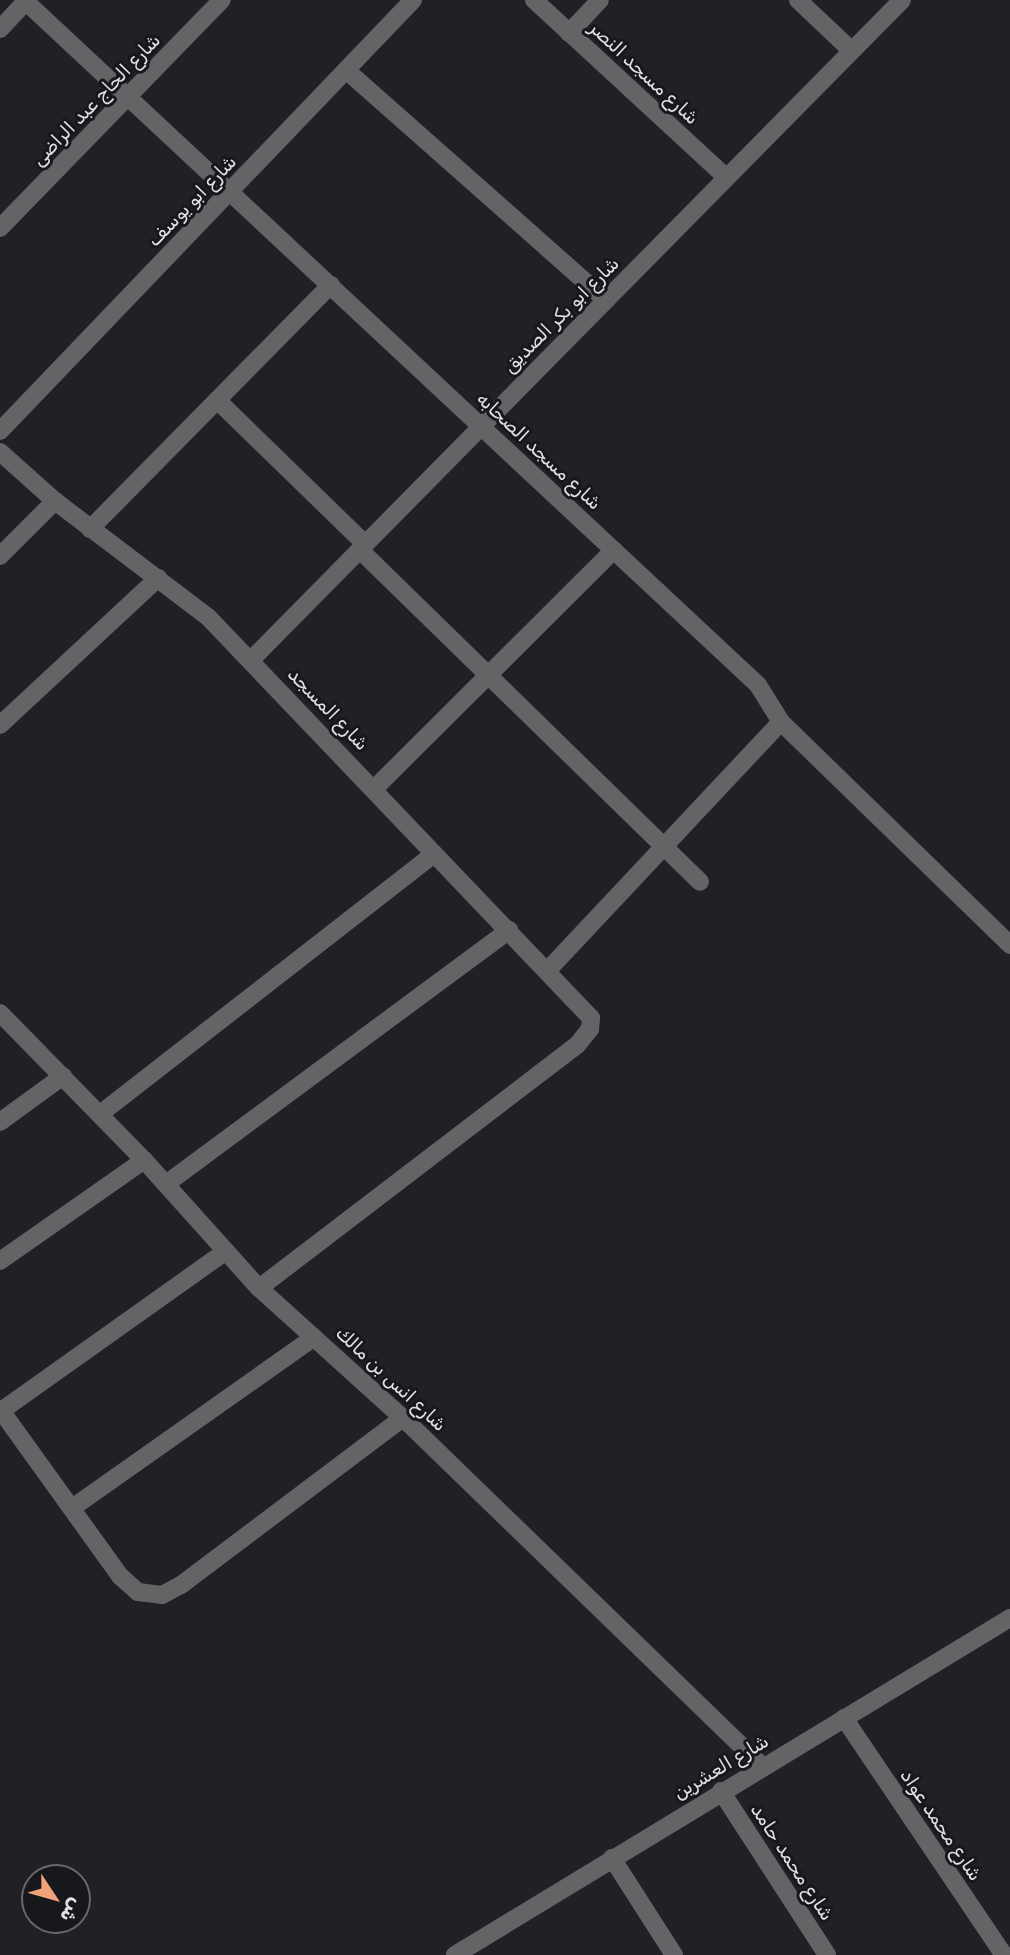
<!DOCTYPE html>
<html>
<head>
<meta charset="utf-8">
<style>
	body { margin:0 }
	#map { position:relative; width:1010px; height:1955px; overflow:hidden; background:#202125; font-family:Rubik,"Noto Sans Arabic",sans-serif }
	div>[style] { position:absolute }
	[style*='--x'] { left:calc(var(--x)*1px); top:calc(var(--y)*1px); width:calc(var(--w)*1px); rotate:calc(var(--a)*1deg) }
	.street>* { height:18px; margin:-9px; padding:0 9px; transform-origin:9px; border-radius:9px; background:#636466 }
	span { translate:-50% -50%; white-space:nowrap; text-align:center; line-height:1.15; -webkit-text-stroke:6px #17181c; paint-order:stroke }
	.street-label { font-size:19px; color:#e0e0e4 }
	.north { position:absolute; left:21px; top:1864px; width:70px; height:70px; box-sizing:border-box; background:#17181c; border:2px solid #67686c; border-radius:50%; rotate:126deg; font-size:19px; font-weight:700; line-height:28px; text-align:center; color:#e0e0e4 }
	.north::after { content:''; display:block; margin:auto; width:24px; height:32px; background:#f0a27a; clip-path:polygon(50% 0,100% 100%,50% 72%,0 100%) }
</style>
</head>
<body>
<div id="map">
	<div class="street">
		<i style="--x:24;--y:0;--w:1004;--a:43.02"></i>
		<i style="--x:758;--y:685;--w:44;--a:58.1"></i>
		<i style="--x:781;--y:722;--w:320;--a:44.2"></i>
		<i style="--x:534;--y:0;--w:261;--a:42.7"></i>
		<i style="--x:798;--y:0;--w:74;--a:43.4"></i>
		<i style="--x:0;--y:29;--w:40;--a:-47"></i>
		<i style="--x:569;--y:33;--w:45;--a:-46.8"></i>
		<i style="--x:346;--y:70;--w:347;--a:41.5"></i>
		<i style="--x:0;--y:228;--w:318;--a:-45.8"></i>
		<i style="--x:217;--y:400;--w:206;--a:44.2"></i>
		<i style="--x:0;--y:431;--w:597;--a:-46.22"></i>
		<i style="--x:0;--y:452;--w:74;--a:41.7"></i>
		<i style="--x:55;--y:501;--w:193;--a:37.2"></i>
		<i style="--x:209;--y:618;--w:553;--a:46.32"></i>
		<i style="--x:591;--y:1018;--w:11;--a:95"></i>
		<i style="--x:590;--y:1029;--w:21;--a:129"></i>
		<i style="--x:577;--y:1045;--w:400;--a:142.6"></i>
		<i style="--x:90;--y:529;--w:343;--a:-45.4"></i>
		<i style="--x:360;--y:550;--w:475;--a:44.3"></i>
		<i style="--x:0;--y:556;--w:78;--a:-45"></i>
		<i style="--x:251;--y:660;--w:927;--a:-45.39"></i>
		<i style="--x:0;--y:725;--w:216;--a:-42.9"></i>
		<i style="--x:375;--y:788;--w:337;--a:-44.9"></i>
		<i style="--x:547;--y:971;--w:342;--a:-46.8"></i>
		<i style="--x:0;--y:1013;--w:206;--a:45.6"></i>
		<i style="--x:144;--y:1160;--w:172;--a:48.1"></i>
		<i style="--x:259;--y:1288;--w:194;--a:42.1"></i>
		<i style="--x:403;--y:1418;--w:500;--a:44.1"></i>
		<i style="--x:100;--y:1114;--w:423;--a:-37.9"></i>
		<i style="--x:0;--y:1122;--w:78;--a:-36.1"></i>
		<i style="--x:166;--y:1184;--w:427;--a:-36.5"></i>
		<i style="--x:0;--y:1261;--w:176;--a:-35"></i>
		<i style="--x:0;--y:1409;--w:206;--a:54.3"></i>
		<i style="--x:120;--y:1576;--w:24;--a:42"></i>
		<i style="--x:138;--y:1592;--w:24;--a:7"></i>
		<i style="--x:162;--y:1595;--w:21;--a:-28"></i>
		<i style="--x:181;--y:1585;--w:278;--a:-37"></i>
		<i style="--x:1;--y:1411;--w:276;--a:-35.4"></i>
		<i style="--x:72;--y:1508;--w:296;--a:-35.2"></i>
		<i style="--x:844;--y:1718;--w:286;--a:56"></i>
		<i style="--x:721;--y:1791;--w:195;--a:57.1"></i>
		<i style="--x:612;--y:1858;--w:115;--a:57.4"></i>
		<i style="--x:455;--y:1955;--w:649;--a:-31.27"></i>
	</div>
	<div class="street-label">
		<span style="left:644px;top:73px;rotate:43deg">شارع مسجد النصر</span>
		<span style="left:96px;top:100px;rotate:-46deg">شارع الحاج عبد الراضى</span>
		<span style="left:192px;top:201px;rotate:-46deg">شارع ابو يوسف</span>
		<span style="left:561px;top:315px;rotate:-45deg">شارع ابو بكر الصديق</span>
		<span style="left:539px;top:451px;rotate:43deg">شارع مسجد الصحابه</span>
		<span style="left:328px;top:709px;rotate:46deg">شارع المسجد</span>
		<span style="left:391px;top:1379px;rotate:43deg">شارع انس بن مالك</span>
		<span style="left:721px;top:1767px;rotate:-31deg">شارع العشرين</span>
		<span style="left:941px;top:1825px;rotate:56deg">شارع محمد عواد</span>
		<span style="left:792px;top:1862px;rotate:57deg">شارع محمد حامد</span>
	</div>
	<div class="north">ش</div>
</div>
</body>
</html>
